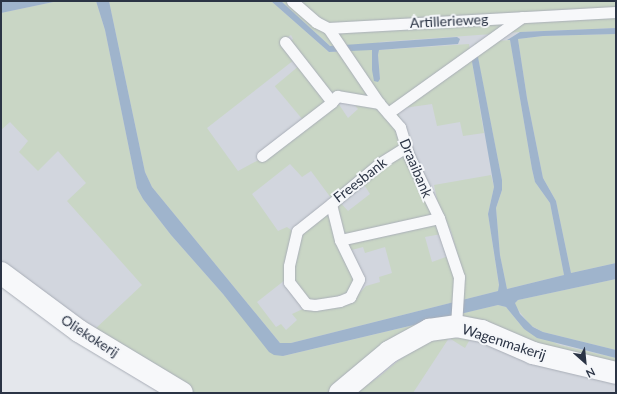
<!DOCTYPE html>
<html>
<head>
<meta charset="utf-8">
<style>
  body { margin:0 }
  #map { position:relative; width:617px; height:394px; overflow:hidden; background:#e4e7ec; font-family:Lato,sans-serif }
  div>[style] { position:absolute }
  .built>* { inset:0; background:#d2d6de }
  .green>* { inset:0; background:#c9d6c5; transform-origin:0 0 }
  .water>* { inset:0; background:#9fb4cc }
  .roads { filter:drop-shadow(0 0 1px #a9aeb7) drop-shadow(0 0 1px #a9aeb7) }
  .service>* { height:11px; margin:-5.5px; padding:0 5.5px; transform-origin:5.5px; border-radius:5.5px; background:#f7f8fa }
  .minor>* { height:22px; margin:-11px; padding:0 11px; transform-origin:11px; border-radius:11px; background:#f7f8fa }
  span { translate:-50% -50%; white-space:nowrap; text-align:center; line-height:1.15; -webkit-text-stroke:4px #f4f6f9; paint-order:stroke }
  .street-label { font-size:14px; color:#2b3445 }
  .frame { position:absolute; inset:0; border:2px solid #2b3445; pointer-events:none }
  .north { position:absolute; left:565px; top:342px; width:40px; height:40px; -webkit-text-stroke:3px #f4f6f9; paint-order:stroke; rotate:153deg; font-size:11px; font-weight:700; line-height:16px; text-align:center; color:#2b3445 }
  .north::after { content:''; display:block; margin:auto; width:14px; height:18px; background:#2b3445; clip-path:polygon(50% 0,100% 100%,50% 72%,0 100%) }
</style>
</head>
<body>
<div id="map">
  <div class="built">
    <div style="clip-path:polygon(1px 1px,616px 1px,616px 393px,162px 393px,1px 281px)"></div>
  </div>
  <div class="green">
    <div style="clip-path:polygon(58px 1px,96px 1px,105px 30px,137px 188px,143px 199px,171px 235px,223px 294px,283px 356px,452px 316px,332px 393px,186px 393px,93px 331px,142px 285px,67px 201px,86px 183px,58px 151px,38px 171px,19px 152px,28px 141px,10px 122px,1px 130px,1px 13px)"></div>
    <div style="clip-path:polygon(109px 1px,271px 1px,329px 52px,341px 52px,376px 101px,331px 92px,289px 42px,293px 39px,291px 35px,281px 42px,294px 60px,207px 128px,238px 171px,264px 157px,338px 103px,348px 118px,358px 109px,351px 101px,379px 106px,398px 128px,403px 147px,331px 198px,311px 171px,302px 177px,290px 164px,252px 194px,278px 231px,287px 227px,291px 230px,294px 237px,285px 280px,257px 302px,276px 327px,281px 324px,286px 330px,297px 320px,292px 314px,305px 308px,353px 300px,366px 286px,380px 282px,379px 277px,392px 273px,385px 247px,365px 253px,363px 247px,348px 251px,343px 241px,437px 221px,441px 234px,425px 237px,432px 262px,457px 253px,451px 231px,440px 214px,434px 185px,491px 175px,494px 187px,488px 214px,499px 286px,498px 291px,291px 343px,280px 343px,152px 187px,145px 172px)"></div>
    <div style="clip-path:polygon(281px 1px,288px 1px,335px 32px,616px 17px,616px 28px,520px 32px,380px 42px,372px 47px,372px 70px,380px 79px,378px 55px,379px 50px,469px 44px,484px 133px,463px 136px,460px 122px,437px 126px,432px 104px,397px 109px,402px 124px,388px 112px,344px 45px,330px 46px)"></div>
    <div style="clip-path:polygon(298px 1px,616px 1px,616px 9px,324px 24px)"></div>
    <div style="clip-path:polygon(616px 34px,616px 263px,571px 273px,556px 201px,543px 178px,527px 98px,518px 39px,543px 36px)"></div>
    <div style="clip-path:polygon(510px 40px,532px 169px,535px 182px,550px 203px,564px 275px,507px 289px,500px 255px,496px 208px,502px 190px,502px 180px,475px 43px)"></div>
    <div style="left:300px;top:65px;width:45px;height:33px;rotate:50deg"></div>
    <div style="clip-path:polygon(403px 153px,433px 217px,344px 236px,332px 204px,339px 201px,348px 211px,370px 194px,363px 183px,395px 156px)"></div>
    <div style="clip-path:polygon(327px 209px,354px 282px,352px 292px,318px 302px,310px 300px,292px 278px,300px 234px)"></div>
    <div style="clip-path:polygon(616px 279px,616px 350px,543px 332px,530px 325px,515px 306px,515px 303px,518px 300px)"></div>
    <div style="clip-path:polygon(498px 305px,506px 307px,524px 329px,560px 345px,616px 358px,616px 370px,476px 326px,459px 314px)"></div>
    <div style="clip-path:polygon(474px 332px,465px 348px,449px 338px,413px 393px,355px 393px,380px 376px,411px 350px,434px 335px)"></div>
  </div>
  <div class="water">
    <div style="clip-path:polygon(1px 1px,58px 1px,1px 13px)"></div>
    <div style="clip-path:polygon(96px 1px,109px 1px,145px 172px,152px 187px,280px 343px,291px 343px,498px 291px,499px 285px,488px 214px,494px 187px,471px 56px,477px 55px,478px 57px,502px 180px,502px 190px,496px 208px,500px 255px,507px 289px,564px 275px,550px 203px,535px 182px,532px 169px,510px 40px,507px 40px,520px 32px,616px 28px,616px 34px,543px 36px,518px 39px,527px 98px,543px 178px,556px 201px,571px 273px,616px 263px,616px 279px,518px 300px,515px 303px,520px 314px,533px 327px,543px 332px,616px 350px,616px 358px,537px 338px,524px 329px,506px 307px,498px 305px,283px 356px,274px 355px,269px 352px,223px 294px,171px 235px,143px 199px,137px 188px,105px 30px)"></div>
    <div style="clip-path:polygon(271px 1px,281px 1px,330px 46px,457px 37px,460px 39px,458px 44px,379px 50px,378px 55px,380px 79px,378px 82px,374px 81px,372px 70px,372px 50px,329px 52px)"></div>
  </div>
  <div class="roads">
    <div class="service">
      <div style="left:292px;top:1px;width:32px;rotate:41deg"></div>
      <div style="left:316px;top:22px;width:13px;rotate:27deg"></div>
      <div style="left:328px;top:28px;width:288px;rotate:-3.2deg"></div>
      <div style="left:328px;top:28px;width:91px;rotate:55.8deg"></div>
      <div style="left:379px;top:103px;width:32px;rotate:49deg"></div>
      <div style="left:400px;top:127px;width:30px;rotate:73deg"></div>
      <div style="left:409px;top:156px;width:69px;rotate:64.2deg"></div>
      <div style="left:439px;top:218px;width:62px;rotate:71.3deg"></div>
      <div style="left:459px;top:277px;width:49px;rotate:93.5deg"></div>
      <div style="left:285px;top:42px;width:76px;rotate:51.9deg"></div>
      <div style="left:332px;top:102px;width:8px;rotate:-50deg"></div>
      <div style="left:337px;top:96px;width:43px;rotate:9.5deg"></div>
      <div style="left:388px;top:113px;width:165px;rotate:-35.6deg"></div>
      <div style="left:406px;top:147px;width:32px;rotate:148deg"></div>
      <div style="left:379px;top:164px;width:62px;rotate:140.2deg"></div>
      <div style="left:331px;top:204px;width:37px;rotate:76deg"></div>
      <div style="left:340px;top:240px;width:101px;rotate:-12.5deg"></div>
      <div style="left:262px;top:156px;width:88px;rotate:-37.6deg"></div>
      <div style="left:331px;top:204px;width:43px;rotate:141.5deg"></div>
      <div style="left:297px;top:231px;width:36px;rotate:103deg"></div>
      <div style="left:289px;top:266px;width:16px;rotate:90deg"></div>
      <div style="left:289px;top:282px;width:28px;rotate:52deg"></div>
      <div style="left:306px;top:304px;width:9px;rotate:6deg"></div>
      <div style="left:315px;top:305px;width:25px;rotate:-9deg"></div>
      <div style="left:340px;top:301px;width:11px;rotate:-22deg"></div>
      <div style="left:350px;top:297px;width:20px;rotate:-63deg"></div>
      <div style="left:359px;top:279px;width:43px;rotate:-116deg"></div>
    </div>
    <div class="minor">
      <div style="left:1px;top:273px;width:97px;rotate:36.6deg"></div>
      <div style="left:79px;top:331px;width:120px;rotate:31deg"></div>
      <div style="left:340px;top:393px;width:64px;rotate:-39.9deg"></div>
      <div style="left:389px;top:352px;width:46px;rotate:-28.8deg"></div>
      <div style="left:429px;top:330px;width:27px;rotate:-8deg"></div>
      <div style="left:456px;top:326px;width:26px;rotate:11deg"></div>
      <div style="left:482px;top:331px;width:56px;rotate:23.3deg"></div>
      <div style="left:533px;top:353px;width:85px;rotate:13.5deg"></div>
    </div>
  </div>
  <div class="street-label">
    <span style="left:449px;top:21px;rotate:-3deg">Artillerieweg</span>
    <span style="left:416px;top:168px;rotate:67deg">Draaibank</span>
    <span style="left:360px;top:180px;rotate:-38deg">Freesbank</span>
    <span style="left:90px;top:336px;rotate:33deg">Oliekokerij</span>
    <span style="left:504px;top:342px;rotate:18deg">Wagenmakerij</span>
  </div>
  <div class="frame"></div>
  <div class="north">N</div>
</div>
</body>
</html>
